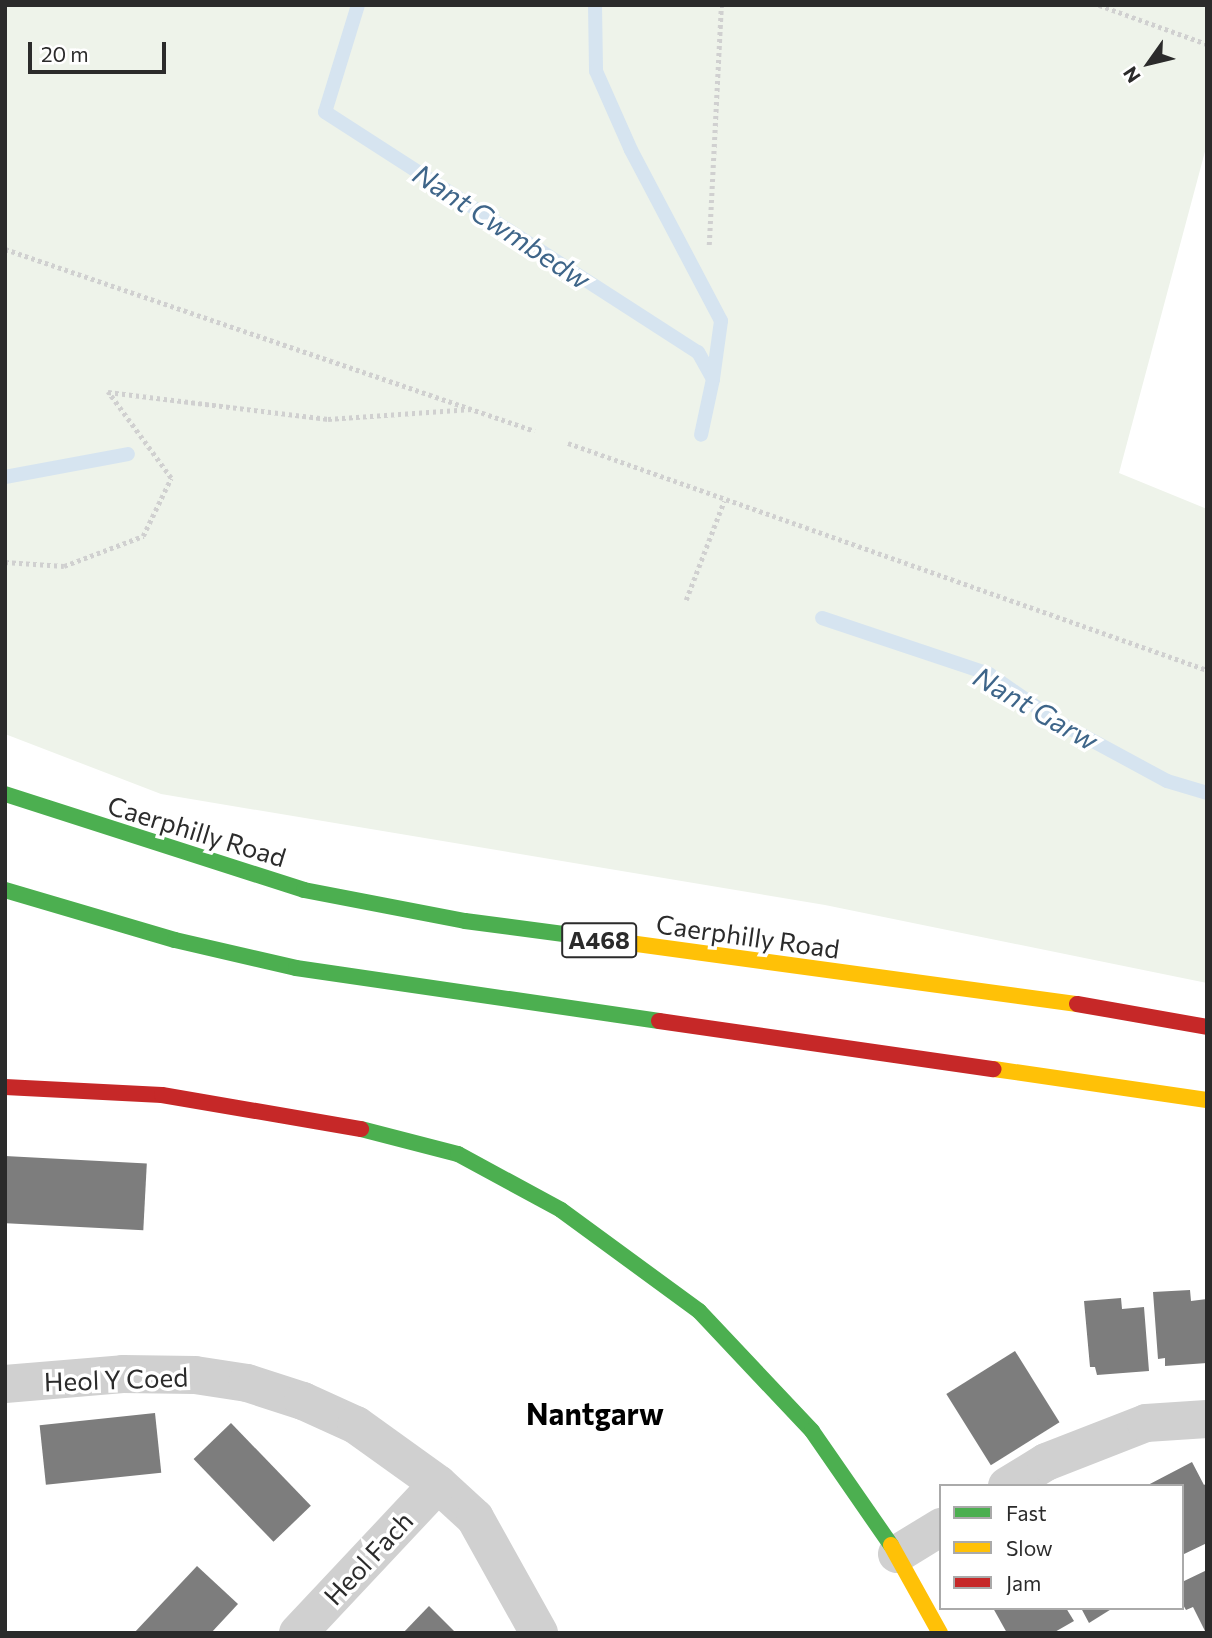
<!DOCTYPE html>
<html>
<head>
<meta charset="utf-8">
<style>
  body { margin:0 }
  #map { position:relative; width:1212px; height:1638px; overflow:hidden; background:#fff; font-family:Commissioner,sans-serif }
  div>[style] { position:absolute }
  .green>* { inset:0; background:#eef3ea }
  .stream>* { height:14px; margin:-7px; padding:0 7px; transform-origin:7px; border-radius:7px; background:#d6e4f0 }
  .building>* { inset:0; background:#7d7d7d; transform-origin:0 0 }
  .path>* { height:4.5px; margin-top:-2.25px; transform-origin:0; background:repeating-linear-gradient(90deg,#d0d0d0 0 3.5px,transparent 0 7px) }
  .street>* { height:38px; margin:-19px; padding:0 19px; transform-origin:19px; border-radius:19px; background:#d0d0d0 }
  .fast>* { height:16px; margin:-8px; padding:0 8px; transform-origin:8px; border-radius:8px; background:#4caf50 }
  .slow>* { height:16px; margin:-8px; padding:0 8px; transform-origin:8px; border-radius:8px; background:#ffc107 }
  .jam>* { height:16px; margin:-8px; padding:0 8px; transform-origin:8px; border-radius:8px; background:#c62828 }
  span { translate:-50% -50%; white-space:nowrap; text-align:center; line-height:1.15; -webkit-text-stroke:7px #fff; paint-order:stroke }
  .shield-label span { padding:2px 5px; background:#fff; border:2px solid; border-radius:5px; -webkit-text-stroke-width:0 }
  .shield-label { font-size:24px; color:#2b2b2b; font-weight:700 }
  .street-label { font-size:26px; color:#2b2b2b }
  .water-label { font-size:28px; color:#3e6589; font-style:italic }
  .quarter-label { font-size:30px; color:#000; font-weight:700 }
  .frame { position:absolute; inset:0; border:7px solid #2b2b2b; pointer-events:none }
  .legend { position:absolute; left:939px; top:1484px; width:245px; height:126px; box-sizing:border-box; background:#fff; border:2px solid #aaa; margin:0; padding:9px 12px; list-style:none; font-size:21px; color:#2b2b2b }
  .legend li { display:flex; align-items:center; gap:14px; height:35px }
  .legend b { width:35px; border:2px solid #aaa }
  .north { position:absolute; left:1114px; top:28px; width:70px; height:70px; -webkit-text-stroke:5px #fff; paint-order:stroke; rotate:236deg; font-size:19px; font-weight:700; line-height:28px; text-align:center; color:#2b2b2b }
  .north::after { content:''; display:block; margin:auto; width:24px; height:32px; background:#2b2b2b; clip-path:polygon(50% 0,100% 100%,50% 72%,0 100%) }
  .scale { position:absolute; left:28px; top:42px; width:138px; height:32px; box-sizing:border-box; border:4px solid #2b2b2b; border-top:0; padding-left:9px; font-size:21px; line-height:24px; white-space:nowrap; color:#2b2b2b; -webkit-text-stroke:5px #fff; paint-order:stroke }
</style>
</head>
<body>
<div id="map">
  <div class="green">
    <div style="clip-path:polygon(5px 5px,1207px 5px,1207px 144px,1119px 473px,1207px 509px,1207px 983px,825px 905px,161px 794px,5px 734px)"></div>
  </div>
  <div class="stream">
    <div style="left:358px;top:5px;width:112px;rotate:107.1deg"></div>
    <div style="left:325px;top:112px;width:444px;rotate:32.8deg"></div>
    <div style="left:698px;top:352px;width:31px;rotate:61deg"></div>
    <div style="left:713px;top:379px;width:57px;rotate:102.1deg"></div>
    <div style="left:595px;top:5px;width:66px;rotate:89.1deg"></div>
    <div style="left:596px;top:71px;width:86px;rotate:66.1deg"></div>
    <div style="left:631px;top:150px;width:193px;rotate:62.2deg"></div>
    <div style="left:721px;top:321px;width:59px;rotate:97.9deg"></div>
    <div style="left:5px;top:477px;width:125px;rotate:-10.6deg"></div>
    <div style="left:822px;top:618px;width:176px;rotate:18.5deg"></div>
    <div style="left:989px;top:674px;width:84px;rotate:34.8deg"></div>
    <div style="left:1058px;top:722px;width:124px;rotate:28.4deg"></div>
    <div style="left:1167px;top:781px;width:42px;rotate:16.7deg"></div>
  </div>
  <div class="building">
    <div style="left:5px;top:1156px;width:142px;height:67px;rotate:3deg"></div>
    <div style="clip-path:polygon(1190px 1290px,1191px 1301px,1207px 1299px,1207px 1363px,1165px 1366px,1165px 1358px,1158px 1359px,1153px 1292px)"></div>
    <div style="clip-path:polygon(1121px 1298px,1122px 1309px,1144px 1307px,1149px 1371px,1097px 1375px,1095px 1367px,1090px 1367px,1084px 1301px)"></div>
    <div style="left:1015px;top:1351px;width:84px;height:81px;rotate:58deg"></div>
    <div style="left:155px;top:1413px;width:60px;height:116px;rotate:84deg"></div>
    <div style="left:231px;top:1423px;width:115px;height:52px;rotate:46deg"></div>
    <div style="clip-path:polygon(1192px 1462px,1204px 1485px,1207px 1483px,1207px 1543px,1182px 1555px,1182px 1486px,1146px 1486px)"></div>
    <div style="clip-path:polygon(197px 1566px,238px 1604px,211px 1633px,134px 1633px)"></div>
    <div style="clip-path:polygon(1207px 1570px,1207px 1633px,1206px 1633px,1193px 1607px,1186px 1610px,1182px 1603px,1182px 1582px)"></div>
    <div style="clip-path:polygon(429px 1606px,456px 1633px,403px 1633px)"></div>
    <div style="clip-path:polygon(993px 1608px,1066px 1608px,1074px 1621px,1053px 1633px,1007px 1633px)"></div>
    <div style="clip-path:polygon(1081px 1608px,1113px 1608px,1089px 1623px)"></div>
  </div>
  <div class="path">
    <div style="left:1099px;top:5px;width:115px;rotate:19.9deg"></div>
    <div style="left:709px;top:245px;width:240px;rotate:-87.1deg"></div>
    <div style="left:5px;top:249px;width:560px;rotate:18.95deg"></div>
    <div style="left:568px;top:443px;width:678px;rotate:19.56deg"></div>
    <div style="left:5px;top:562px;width:59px;rotate:3.9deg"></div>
    <div style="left:64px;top:566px;width:85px;rotate:-20.8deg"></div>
    <div style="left:143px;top:536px;width:64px;rotate:-64.2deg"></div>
    <div style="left:171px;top:478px;width:107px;rotate:-126.2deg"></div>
    <div style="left:108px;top:392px;width:222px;rotate:7deg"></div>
    <div style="left:328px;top:419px;width:144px;rotate:-4deg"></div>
    <div style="left:686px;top:600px;width:106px;rotate:-69deg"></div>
  </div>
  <div class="street">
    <div style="left:5px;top:1384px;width:118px;rotate:-4.8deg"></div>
    <div style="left:123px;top:1374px;width:72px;rotate:0.8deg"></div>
    <div style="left:195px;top:1375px;width:53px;rotate:8.7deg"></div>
    <div style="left:247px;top:1383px;width:59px;rotate:17.8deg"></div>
    <div style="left:303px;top:1401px;width:58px;rotate:24.4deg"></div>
    <div style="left:356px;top:1425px;width:101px;rotate:35.7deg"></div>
    <div style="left:438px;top:1484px;width:50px;rotate:42.6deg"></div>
    <div style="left:475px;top:1518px;width:132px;rotate:60.9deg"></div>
    <div style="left:1007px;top:1486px;width:46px;rotate:-31.6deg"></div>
    <div style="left:1046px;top:1462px;width:107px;rotate:-21.3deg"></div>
    <div style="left:1146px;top:1423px;width:61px;rotate:-3.8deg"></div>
    <div style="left:897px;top:1554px;width:52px;rotate:-31.5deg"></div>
    <div style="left:298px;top:1633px;width:204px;rotate:-46.8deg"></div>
  </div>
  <div class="fast">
    <div style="left:5px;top:794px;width:314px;rotate:17.8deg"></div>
    <div style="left:304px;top:890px;width:164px;rotate:10.9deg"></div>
    <div style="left:465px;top:921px;width:107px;rotate:7.5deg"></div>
    <div style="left:5px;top:890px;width:177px;rotate:16.4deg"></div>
    <div style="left:175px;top:940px;width:124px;rotate:13deg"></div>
    <div style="left:296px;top:968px;width:367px;rotate:8.3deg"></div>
    <div style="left:361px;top:1129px;width:100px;rotate:14.5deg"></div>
    <div style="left:458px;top:1154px;width:117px;rotate:28.5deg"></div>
    <div style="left:561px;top:1210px;width:171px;rotate:36.2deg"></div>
    <div style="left:699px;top:1311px;width:165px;rotate:46.7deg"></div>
    <div style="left:812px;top:1431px;width:139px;rotate:55.3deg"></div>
  </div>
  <div class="slow">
    <div style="left:571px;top:935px;width:511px;rotate:7.77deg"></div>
    <div style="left:994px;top:1069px;width:215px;rotate:8.3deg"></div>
    <div style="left:891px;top:1545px;width:101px;rotate:60.9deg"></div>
  </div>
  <div class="jam">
    <div style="left:1077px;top:1004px;width:132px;rotate:10deg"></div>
    <div style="left:659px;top:1021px;width:338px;rotate:8.2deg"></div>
    <div style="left:5px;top:1087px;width:157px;rotate:2.9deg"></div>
    <div style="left:162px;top:1095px;width:202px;rotate:9.7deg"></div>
  </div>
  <div class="shield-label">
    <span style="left:599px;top:940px">A468</span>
  </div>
  <div class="street-label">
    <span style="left:197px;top:831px;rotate:17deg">Caerphilly Road</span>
    <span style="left:748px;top:936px;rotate:8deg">Caerphilly Road</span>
    <span style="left:116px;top:1379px;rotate:-2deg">Heol Y Coed</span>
    <span style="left:368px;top:1558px;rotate:-47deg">Heol Fach</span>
  </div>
  <div class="water-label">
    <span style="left:502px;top:226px;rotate:33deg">Nant Cwmbedw</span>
    <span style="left:1036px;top:708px;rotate:30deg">Nant Garw</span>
  </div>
  <div class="quarter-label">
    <span style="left:595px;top:1413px">Nantgarw</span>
  </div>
  <div class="frame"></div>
  <ul class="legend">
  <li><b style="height:9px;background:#4caf50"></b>Fast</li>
  <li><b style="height:9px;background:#ffc107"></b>Slow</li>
  <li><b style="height:9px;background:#c62828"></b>Jam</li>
  </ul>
  <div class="north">N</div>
  <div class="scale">20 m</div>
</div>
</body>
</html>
